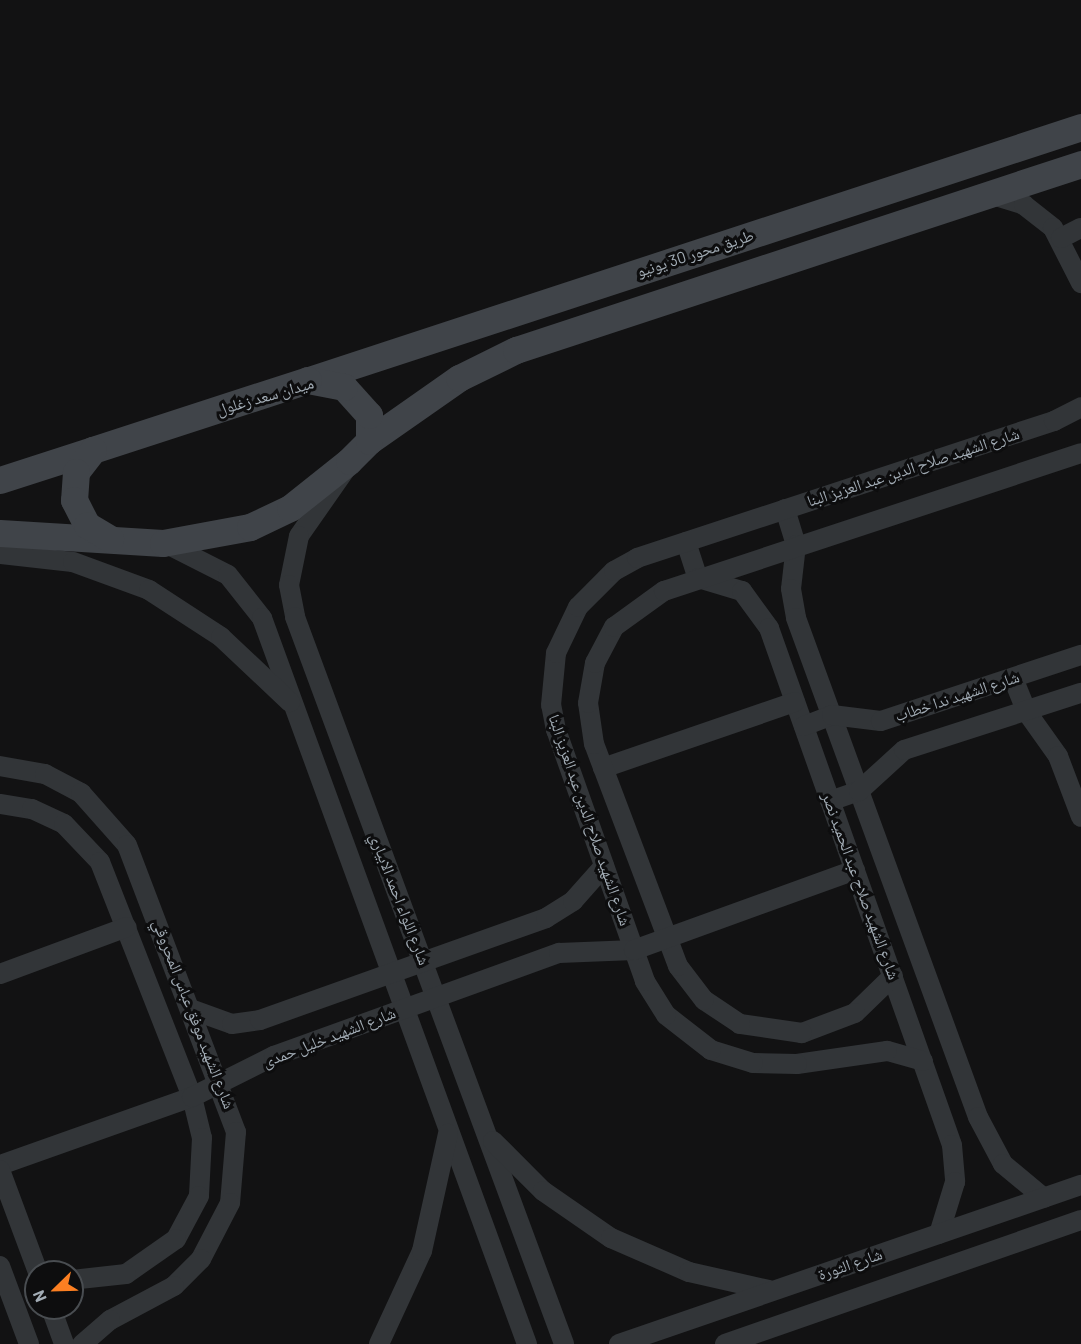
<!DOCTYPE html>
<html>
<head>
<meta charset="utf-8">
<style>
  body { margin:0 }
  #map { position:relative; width:1081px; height:1344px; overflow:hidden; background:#121213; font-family:Barlow,"Noto Naskh Arabic",sans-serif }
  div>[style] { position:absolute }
  .street>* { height:20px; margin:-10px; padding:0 10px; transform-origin:10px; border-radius:10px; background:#323538 }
  .secondary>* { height:27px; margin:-13.5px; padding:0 13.5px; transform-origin:13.5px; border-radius:13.5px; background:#404449 }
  span { translate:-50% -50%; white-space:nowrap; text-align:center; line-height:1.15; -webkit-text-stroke:6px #0d0d0e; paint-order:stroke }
  .street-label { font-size:16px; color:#a2acb5 }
  .north { position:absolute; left:24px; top:1260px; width:60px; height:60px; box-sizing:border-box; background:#0d0d0e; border:2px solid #494d51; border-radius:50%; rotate:247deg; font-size:16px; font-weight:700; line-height:24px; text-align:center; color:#a2acb5 }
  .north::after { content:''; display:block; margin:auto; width:21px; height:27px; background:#fb7f22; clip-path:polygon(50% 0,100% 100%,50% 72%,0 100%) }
</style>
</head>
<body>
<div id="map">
  <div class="street">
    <div style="left:989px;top:194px;width:37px;rotate:17deg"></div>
    <div style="left:1024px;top:205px;width:37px;rotate:38deg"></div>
    <div style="left:1053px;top:228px;width:62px;rotate:63deg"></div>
    <div style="left:1061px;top:238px;width:22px;rotate:-27deg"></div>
    <div style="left:345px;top:470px;width:80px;rotate:124.9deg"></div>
    <div style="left:299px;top:536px;width:50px;rotate:101.5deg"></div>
    <div style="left:289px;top:585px;width:33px;rotate:79deg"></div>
    <div style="left:295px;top:617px;width:775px;rotate:69.69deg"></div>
    <div style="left:785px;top:509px;width:38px;rotate:73deg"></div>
    <div style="left:796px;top:545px;width:44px;rotate:96.5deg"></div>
    <div style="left:791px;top:589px;width:29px;rotate:80deg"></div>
    <div style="left:796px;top:618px;width:531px;rotate:69.96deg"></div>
    <div style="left:978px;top:1117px;width:53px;rotate:62deg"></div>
    <div style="left:1003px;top:1164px;width:53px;rotate:39.7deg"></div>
    <div style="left:686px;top:542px;width:38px;rotate:72deg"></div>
    <div style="left:698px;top:578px;width:46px;rotate:16.5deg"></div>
    <div style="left:742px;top:591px;width:46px;rotate:53.9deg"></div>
    <div style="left:769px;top:628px;width:548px;rotate:70.51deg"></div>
    <div style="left:952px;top:1145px;width:37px;rotate:85deg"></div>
    <div style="left:955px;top:1182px;width:54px;rotate:107.1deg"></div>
    <div style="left:167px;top:544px;width:68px;rotate:26.9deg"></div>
    <div style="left:228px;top:575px;width:55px;rotate:51.7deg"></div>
    <div style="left:262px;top:618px;width:773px;rotate:69.95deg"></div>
    <div style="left:0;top:554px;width:73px;rotate:6.3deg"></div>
    <div style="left:73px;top:562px;width:81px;rotate:20.2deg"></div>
    <div style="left:149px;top:590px;width:86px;rotate:33.1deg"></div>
    <div style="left:221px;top:637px;width:95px;rotate:43.3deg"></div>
    <div style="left:1013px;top:678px;width:35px;rotate:68deg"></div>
    <div style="left:1026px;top:711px;width:55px;rotate:54.6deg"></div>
    <div style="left:1058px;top:756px;width:65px;rotate:69.3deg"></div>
    <div style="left:804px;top:726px;width:30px;rotate:-21deg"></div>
    <div style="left:832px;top:715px;width:49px;rotate:7deg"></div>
    <div style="left:881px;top:721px;width:211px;rotate:-18.3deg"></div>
    <div style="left:0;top:766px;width:46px;rotate:10.1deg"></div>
    <div style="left:45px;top:774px;width:41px;rotate:27.8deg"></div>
    <div style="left:81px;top:793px;width:69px;rotate:48.5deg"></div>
    <div style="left:127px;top:845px;width:307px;rotate:69.2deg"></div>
    <div style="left:236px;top:1132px;width:71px;rotate:94.8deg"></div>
    <div style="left:230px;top:1203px;width:63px;rotate:117.4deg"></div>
    <div style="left:201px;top:1259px;width:38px;rotate:135deg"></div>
    <div style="left:174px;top:1286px;width:72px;rotate:152deg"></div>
    <div style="left:110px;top:1320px;width:37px;rotate:139deg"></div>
    <div style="left:603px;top:768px;width:203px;rotate:-19deg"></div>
    <div style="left:830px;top:801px;width:31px;rotate:-19deg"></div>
    <div style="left:859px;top:791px;width:61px;rotate:-42.3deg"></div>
    <div style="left:904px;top:750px;width:186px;rotate:-17.9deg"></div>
    <div style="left:0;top:804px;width:32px;rotate:9deg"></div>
    <div style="left:32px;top:809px;width:35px;rotate:25deg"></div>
    <div style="left:64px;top:824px;width:52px;rotate:46.5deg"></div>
    <div style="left:100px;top:862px;width:252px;rotate:68.6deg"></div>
    <div style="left:192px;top:1097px;width:42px;rotate:76.3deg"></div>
    <div style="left:202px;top:1138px;width:58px;rotate:93deg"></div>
    <div style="left:199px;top:1196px;width:49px;rotate:118.1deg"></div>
    <div style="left:176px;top:1239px;width:61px;rotate:145deg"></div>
    <div style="left:126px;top:1274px;width:54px;rotate:173.7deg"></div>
    <div style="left:0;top:974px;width:135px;rotate:-20.3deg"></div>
    <div style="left:893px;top:976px;width:53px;rotate:135.8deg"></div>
    <div style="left:855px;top:1013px;width:57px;rotate:159.3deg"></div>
    <div style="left:802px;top:1033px;width:63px;rotate:-171.7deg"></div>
    <div style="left:740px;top:1024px;width:43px;rotate:-146.3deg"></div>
    <div style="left:704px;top:1000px;width:43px;rotate:-127.4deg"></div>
    <div style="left:678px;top:966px;width:237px;rotate:-110.7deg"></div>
    <div style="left:594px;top:744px;width:41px;rotate:-98.3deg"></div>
    <div style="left:588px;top:703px;width:41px;rotate:-80.1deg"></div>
    <div style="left:595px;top:663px;width:41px;rotate:-62.2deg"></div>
    <div style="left:614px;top:627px;width:62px;rotate:-35.8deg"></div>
    <div style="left:664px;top:591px;width:439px;rotate:-18.3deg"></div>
    <div style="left:193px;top:1010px;width:41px;rotate:19.7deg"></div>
    <div style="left:232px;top:1024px;width:28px;rotate:-8deg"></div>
    <div style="left:260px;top:1020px;width:304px;rotate:-19.6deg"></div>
    <div style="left:546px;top:918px;width:32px;rotate:-32deg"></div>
    <div style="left:573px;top:901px;width:47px;rotate:-48.5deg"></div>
    <div style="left:923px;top:1061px;width:37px;rotate:-164deg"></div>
    <div style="left:887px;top:1051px;width:91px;rotate:171.8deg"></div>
    <div style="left:797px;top:1064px;width:44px;rotate:-178.7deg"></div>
    <div style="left:753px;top:1063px;width:44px;rotate:-162.8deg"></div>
    <div style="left:711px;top:1050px;width:57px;rotate:-142.1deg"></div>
    <div style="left:666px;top:1015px;width:40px;rotate:-122deg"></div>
    <div style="left:645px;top:981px;width:266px;rotate:-109.5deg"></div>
    <div style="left:556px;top:730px;width:25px;rotate:-101deg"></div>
    <div style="left:551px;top:705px;width:52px;rotate:-84.5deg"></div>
    <div style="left:556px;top:653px;width:51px;rotate:-64.4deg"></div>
    <div style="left:578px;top:607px;width:51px;rotate:-45deg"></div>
    <div style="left:614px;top:571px;width:26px;rotate:-29deg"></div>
    <div style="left:637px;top:558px;width:439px;rotate:-18.2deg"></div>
    <div style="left:1054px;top:421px;width:30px;rotate:-27deg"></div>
    <div style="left:493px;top:1141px;width:71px;rotate:45deg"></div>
    <div style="left:543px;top:1191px;width:83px;rotate:34.7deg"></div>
    <div style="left:611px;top:1238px;width:85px;rotate:23.6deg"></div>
    <div style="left:689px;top:1272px;width:82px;rotate:12.7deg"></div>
    <div style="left:0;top:1165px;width:204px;rotate:-19.5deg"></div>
    <div style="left:192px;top:1097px;width:92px;rotate:-26.6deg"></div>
    <div style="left:274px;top:1056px;width:303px;rotate:-19.9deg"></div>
    <div style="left:559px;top:953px;width:75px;rotate:-2.3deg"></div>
    <div style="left:634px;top:950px;width:235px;rotate:-19.9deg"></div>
    <div style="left:0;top:1170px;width:109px;rotate:69.6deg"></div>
    <div style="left:0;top:1266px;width:83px;rotate:69.6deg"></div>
    <div style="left:51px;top:1308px;width:38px;rotate:70deg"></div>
    <div style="left:379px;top:1344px;width:102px;rotate:-65.2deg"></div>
    <div style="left:422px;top:1251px;width:120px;rotate:-77.5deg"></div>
    <div style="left:619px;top:1344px;width:489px;rotate:-19deg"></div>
    <div style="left:725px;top:1344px;width:377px;rotate:-19.2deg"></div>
  </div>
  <div class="secondary">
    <div style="left:312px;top:379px;width:809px;rotate:-18.14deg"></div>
    <div style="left:369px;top:441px;width:110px;rotate:-35deg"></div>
    <div style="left:459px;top:378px;width:64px;rotate:-26.2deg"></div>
    <div style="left:516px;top:350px;width:595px;rotate:-18.22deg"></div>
    <div style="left:0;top:480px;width:98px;rotate:-17.9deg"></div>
    <div style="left:0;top:533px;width:163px;rotate:3.5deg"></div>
    <div style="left:163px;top:543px;width:88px;rotate:-10.4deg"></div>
    <div style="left:250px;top:527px;width:44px;rotate:-25.4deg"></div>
    <div style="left:290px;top:508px;width:75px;rotate:-38.5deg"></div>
    <div style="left:349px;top:461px;width:28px;rotate:-45deg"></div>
    <div style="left:369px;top:441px;width:26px;rotate:-90deg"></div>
    <div style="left:369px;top:415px;width:38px;rotate:-132deg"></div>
    <div style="left:344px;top:387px;width:37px;rotate:-169deg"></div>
    <div style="left:308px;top:380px;width:226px;rotate:162deg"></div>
    <div style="left:93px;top:450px;width:28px;rotate:128deg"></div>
    <div style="left:76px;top:472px;width:28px;rotate:94deg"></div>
    <div style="left:74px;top:500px;width:28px;rotate:63deg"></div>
    <div style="left:87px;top:525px;width:27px;rotate:31deg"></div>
  </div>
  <div class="street-label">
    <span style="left:695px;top:253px;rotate:-18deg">طريق محور 30 يونيو</span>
    <span style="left:265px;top:396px;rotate:-16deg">ميدان سعد زغلول</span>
    <span style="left:913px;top:467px;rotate:-18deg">شارع الشهيد صلاح الدين عبد العزيز البنا</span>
    <span style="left:957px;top:696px;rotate:-18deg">شارع الشهيد ندا خطاب</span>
    <span style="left:590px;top:820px;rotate:71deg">شارع الشهيد صلاح الدين عبد العزيز البنا</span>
    <span style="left:861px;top:886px;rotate:70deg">شارع الشهيد صلاح عبد الحميد نصر</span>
    <span style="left:400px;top:899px;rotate:69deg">شارع اللواء احمد الابياري</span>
    <span style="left:194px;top:1014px;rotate:69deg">شارع الشهيد موفق عباس المحروقي</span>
    <span style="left:329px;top:1037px;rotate:-21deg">شارع الشهيد خليل حمدى</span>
    <span style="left:850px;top:1264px;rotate:-19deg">شارع الثورة</span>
  </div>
  <div class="north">N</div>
</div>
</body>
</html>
